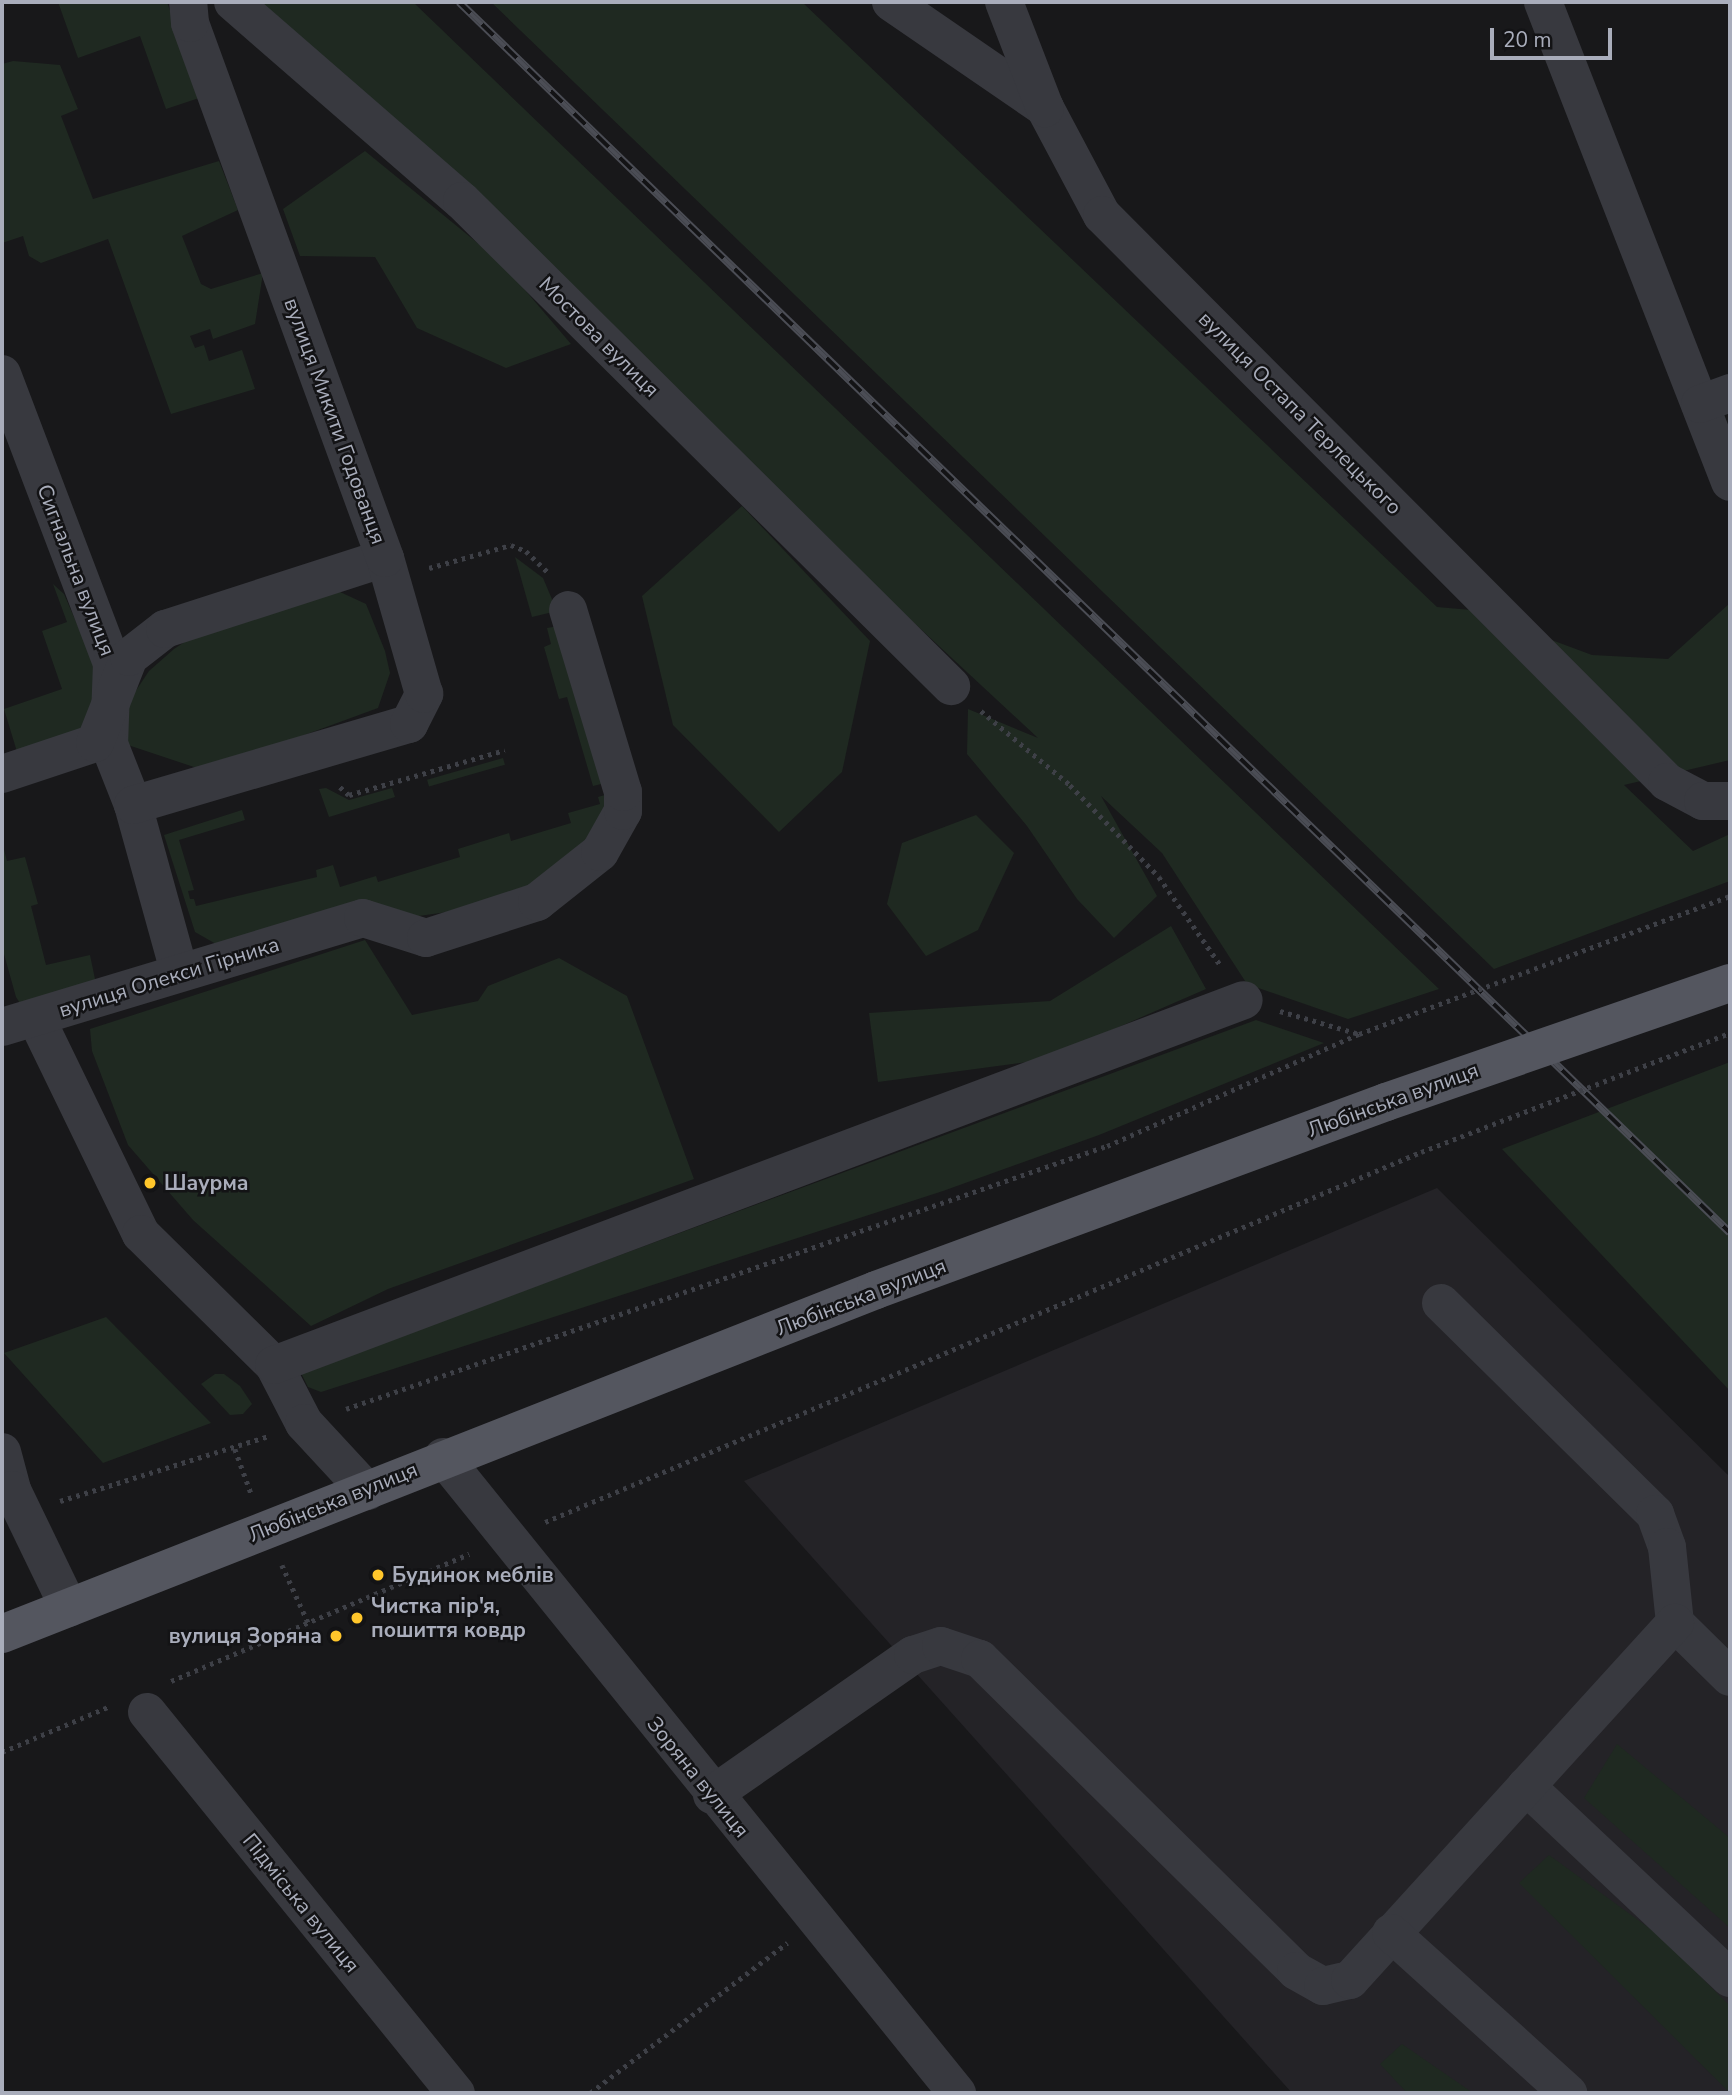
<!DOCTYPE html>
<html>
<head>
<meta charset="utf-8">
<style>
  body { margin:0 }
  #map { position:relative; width:1732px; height:2095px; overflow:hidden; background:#18181a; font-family:"Nunito Sans",sans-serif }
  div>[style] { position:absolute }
  .built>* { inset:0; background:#242327 }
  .green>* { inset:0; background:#1f2921; transform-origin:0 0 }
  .path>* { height:4.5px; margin-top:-2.25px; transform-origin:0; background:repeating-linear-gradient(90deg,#3e4047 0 3.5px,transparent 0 8.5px) }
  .minor>* { height:38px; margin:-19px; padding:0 19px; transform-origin:19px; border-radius:19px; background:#38393f }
  .major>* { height:38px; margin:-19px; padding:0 19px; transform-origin:19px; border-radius:19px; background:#54565f }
  .rail>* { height:8px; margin-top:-4px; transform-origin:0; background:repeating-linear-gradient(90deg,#131315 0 16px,#4b4d55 0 32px); box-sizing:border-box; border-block:2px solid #4b4d55 }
  .path-bridge>* { height:4.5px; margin-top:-2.25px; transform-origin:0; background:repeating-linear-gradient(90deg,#3e4047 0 3.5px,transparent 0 8.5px) }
  .major-bridge>* { height:38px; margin:-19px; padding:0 19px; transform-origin:19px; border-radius:19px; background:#54565f }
  .dots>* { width:19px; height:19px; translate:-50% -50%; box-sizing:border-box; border:4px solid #131315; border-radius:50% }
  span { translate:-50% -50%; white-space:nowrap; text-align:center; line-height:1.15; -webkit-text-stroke:5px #131315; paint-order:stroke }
  .street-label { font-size:21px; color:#a9adbb }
  .poi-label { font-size:21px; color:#a9adbb; font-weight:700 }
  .left { translate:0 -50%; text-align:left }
  .right { translate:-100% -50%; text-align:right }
  .frame { position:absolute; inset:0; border:4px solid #a9adbb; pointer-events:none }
  .scale { position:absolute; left:1490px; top:28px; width:122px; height:32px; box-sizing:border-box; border:4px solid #a9adbb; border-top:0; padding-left:9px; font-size:21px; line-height:24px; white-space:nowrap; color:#a9adbb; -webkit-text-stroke:5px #131315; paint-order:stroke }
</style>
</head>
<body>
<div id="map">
  <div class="built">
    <div style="clip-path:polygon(1437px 1188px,1730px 1477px,1730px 2093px,1292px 2093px,744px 1481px)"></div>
  </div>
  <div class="green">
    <div style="clip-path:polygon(58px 2px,167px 2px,199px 98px,166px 109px,140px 36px,78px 58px)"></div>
    <div style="clip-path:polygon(246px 2px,413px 2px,1439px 989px,1348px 1019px,1247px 984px,1162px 853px,1101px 796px,1157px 896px,1114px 938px,1077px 899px,1027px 826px,967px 754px,968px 709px,1038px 738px)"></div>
    <div style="clip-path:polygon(491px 2px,802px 2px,1437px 607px,1471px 610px,1592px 655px,1668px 659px,1730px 603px,1730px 760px,1624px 785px,1693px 851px,1730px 834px,1730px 881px,1494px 969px)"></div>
    <div style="clip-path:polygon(13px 61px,60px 65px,78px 109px,61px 116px,93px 199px,219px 161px,238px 210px,182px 236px,201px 284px,211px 289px,263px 273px,255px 324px,213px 339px,210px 329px,190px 336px,195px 348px,204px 345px,209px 361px,242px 350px,255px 389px,171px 414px,108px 239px,41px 263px,29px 256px,23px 236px,2px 243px,2px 64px)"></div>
    <div style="clip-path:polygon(365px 151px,502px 263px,571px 344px,506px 368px,417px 328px,375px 257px,300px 256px,283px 209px)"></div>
    <div style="clip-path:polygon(742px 506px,870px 641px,842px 772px,779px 832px,673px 725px,642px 596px)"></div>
    <div style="clip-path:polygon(515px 557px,543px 578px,557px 611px,532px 617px)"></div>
    <div style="clip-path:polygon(53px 584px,64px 594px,102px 682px,92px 726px,18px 755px,4px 709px,62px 689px,42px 631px,67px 622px)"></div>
    <div style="clip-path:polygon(338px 591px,366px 604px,385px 651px,390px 673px,378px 708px,206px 771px,119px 742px,131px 698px,149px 671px,174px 649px,189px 639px)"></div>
    <div style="clip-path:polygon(564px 625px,614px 794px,589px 847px,525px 888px,462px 910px,216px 944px,195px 932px,164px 835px,242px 810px,245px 820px,179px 840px,194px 890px,188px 891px,190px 899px,194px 899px,196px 906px,317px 877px,316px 870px,333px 865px,340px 887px,376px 876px,378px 882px,460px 857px,458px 849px,509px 833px,511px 841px,571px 823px,568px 813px,600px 804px,598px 797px,608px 794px,605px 783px,593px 786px,567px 697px,559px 699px,544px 647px,551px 644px,547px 628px)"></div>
    <div style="left:503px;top:758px;width:7px;height:79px;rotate:74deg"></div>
    <div style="clip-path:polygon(326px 788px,349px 800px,392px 788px,395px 797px,329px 817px,319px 789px)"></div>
    <div style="clip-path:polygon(976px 815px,1014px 853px,978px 930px,926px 956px,887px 904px,902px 843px)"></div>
    <div style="clip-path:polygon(2px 842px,7px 861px,25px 857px,38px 904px,31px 906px,46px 965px,90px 955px,96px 984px,21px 1005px,16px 997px,2px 947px)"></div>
    <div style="clip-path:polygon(1171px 926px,1206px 989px,1043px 1060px,878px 1082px,869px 1013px,1050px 1001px)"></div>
    <div style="clip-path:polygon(365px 940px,412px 1015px,478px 1001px,488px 986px,559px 958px,627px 996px,694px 1179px,388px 1289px,311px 1326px,193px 1220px,128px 1145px,92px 1051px,90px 1029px)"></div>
    <div style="clip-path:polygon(1256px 1020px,1324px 1043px,1099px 1135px,943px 1191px,390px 1370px,321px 1392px,308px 1387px,301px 1373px)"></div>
    <div style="clip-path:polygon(1730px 1062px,1730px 1391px,1502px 1149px)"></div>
    <div style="clip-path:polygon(106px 1317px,211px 1423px,103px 1463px,4px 1353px)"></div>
    <div style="clip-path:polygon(215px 1374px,224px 1374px,240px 1386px,252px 1404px,243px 1414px,230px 1415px,201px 1384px)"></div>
    <div style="clip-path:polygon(1617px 1744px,1730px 1838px,1730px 1928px,1584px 1798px)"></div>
    <div style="clip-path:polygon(1549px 1855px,1660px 1936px,1730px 2006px,1730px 2093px,1519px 1883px)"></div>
    <div style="clip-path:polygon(1402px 2044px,1473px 2093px,1407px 2093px,1380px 2064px)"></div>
  </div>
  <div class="path">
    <div style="left:429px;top:568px;width:85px;rotate:-15.7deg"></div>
    <div style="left:511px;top:545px;width:16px;rotate:22deg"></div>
    <div style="left:526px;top:551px;width:33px;rotate:44deg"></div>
    <div style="left:981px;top:711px;width:116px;rotate:39.7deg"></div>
    <div style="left:1070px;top:785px;width:128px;rotate:45.9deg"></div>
    <div style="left:1159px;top:877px;width:108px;rotate:55.1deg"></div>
    <div style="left:340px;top:787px;width:12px;rotate:42deg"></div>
    <div style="left:349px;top:795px;width:162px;rotate:-16.1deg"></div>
    <div style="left:1280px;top:1011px;width:82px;rotate:16.2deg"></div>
    <div style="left:346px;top:1409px;width:805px;rotate:-19.07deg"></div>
    <div style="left:1107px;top:1146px;width:276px;rotate:-24deg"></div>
    <div style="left:235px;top:1449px;width:47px;rotate:70deg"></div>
    <div style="left:60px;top:1501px;width:219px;rotate:-17.3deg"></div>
    <div style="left:545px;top:1522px;width:951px;rotate:-22.9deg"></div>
    <div style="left:282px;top:1565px;width:63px;rotate:65.5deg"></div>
    <div style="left:171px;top:1681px;width:324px;rotate:-23.1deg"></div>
    <div style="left:2px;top:1752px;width:115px;rotate:-23deg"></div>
    <div style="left:590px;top:2093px;width:248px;rotate:-37.3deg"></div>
  </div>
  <div class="minor">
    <div style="left:233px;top:2px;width:303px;rotate:41deg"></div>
    <div style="left:462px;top:201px;width:689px;rotate:44.76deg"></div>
    <div style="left:891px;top:2px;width:187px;rotate:34.5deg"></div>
    <div style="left:1045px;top:108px;width:121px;rotate:62deg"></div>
    <div style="left:1102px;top:215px;width:800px;rotate:45.1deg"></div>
    <div style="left:1667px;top:782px;width:41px;rotate:27.8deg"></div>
    <div style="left:1703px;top:801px;width:27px"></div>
    <div style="left:1004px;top:2px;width:114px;rotate:68.9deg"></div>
    <div style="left:1543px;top:2px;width:515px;rotate:68.71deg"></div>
    <div style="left:2px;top:374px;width:309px;rotate:69.2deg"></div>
    <div style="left:112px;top:663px;width:81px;rotate:92.1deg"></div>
    <div style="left:109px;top:744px;width:66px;rotate:68.5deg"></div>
    <div style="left:133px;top:805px;width:172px;rotate:74.5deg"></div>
    <div style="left:1700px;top:404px;width:32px;rotate:-20deg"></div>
    <div style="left:2px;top:774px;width:98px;rotate:-18.4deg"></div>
    <div style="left:95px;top:743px;width:92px;rotate:-68.4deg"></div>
    <div style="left:129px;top:657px;width:46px;rotate:-37.9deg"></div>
    <div style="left:165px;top:629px;width:231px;rotate:-17.9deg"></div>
    <div style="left:133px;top:805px;width:288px;rotate:-16.4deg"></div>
    <div style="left:409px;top:724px;width:34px;rotate:-63deg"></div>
    <div style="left:424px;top:694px;width:141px;rotate:-106deg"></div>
    <div style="left:385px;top:558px;width:569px;rotate:-110.03deg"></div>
    <div style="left:190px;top:23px;width:21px;rotate:-95deg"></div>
    <div style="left:36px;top:1018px;width:240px;rotate:64.1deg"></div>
    <div style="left:141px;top:1234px;width:187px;rotate:44.6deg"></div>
    <div style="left:274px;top:1365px;width:65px;rotate:62.7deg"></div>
    <div style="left:304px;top:1423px;width:93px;rotate:47.2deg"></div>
    <div style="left:2px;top:1027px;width:377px;rotate:-16.8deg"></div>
    <div style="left:363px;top:918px;width:66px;rotate:17.6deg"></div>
    <div style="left:426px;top:938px;width:117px;rotate:-18deg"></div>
    <div style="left:537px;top:902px;width:80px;rotate:-38.4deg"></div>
    <div style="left:600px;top:852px;width:47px;rotate:-60.7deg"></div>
    <div style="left:623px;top:811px;width:19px;rotate:-90deg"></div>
    <div style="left:623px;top:792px;width:190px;rotate:-106.8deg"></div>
    <div style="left:1441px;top:1303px;width:301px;rotate:44.6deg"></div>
    <div style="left:1655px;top:1514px;width:35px;rotate:70deg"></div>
    <div style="left:1667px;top:1547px;width:76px;rotate:84deg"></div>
    <div style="left:1675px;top:1623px;width:77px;rotate:44.5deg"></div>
    <div style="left:274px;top:1365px;width:1036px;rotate:-20.62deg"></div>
    <div style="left:2px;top:1452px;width:39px;rotate:75deg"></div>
    <div style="left:12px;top:1490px;width:131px;rotate:64.2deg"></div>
    <div style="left:443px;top:1457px;width:818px;rotate:51.06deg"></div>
    <div style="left:147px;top:1712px;width:491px;rotate:51deg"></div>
    <div style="left:1526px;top:1786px;width:280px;rotate:43.3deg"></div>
    <div style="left:712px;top:1795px;width:245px;rotate:-34.9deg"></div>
    <div style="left:913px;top:1655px;width:29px;rotate:-18deg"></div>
    <div style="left:941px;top:1646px;width:41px;rotate:18.4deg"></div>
    <div style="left:980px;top:1659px;width:444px;rotate:44.6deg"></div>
    <div style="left:1296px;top:1971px;width:31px;rotate:29deg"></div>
    <div style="left:1323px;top:1986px;width:28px;rotate:-13deg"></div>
    <div style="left:1350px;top:1980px;width:483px;rotate:-47.7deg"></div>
    <div style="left:1391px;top:1933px;width:239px;rotate:42.1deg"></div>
  </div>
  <div class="major">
    <div style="left:2px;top:1634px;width:939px;rotate:-21.48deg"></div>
    <div style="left:876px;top:1290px;width:544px;rotate:-20.24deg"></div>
  </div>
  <div class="rail">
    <div style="left:459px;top:2px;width:1769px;rotate:44.08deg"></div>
  </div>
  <div class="path-bridge">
    <div style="left:1359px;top:1034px;width:396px;rotate:-20.4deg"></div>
    <div style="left:1421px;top:1152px;width:331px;rotate:-21.1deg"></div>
  </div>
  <div class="major-bridge">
    <div style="left:1386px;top:1102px;width:364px;rotate:-19.1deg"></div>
  </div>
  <div class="dots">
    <div style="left:150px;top:1183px;background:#ffc62b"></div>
    <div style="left:378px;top:1575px;background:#ffc62b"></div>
    <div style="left:357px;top:1618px;background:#ffc62b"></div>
    <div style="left:336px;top:1636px;background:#ffc62b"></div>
  </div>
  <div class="street-label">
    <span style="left:599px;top:337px;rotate:45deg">Мостова вулиця</span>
    <span style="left:1300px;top:413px;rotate:45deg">вулиця Остапа Терлецького</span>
    <span style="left:335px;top:421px;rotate:70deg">вулиця Микити Годованця</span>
    <span style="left:76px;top:570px;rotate:69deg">Сигнальна вулиця</span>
    <span style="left:169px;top:977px;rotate:-17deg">вулиця Олекси Гірника</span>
    <span style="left:1393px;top:1100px;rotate:-20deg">Любінська вулиця</span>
    <span style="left:861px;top:1297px;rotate:-21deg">Любінська вулиця</span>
    <span style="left:333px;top:1502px;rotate:-22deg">Любінська вулиця</span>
    <span style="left:698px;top:1777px;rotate:51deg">Зоряна вулиця</span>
    <span style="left:301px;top:1903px;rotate:51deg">Підміська вулиця</span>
  </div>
  <div class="poi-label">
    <span class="left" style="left:164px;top:1183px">Шаурма</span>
    <span class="left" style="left:392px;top:1575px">Будинок меблів</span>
    <span class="left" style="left:371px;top:1618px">Чистка пір'я,<br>пошиття ковдр</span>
    <span class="right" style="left:322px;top:1636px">вулиця Зоряна</span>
  </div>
  <div class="frame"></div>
  <div class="scale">20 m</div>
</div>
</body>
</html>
